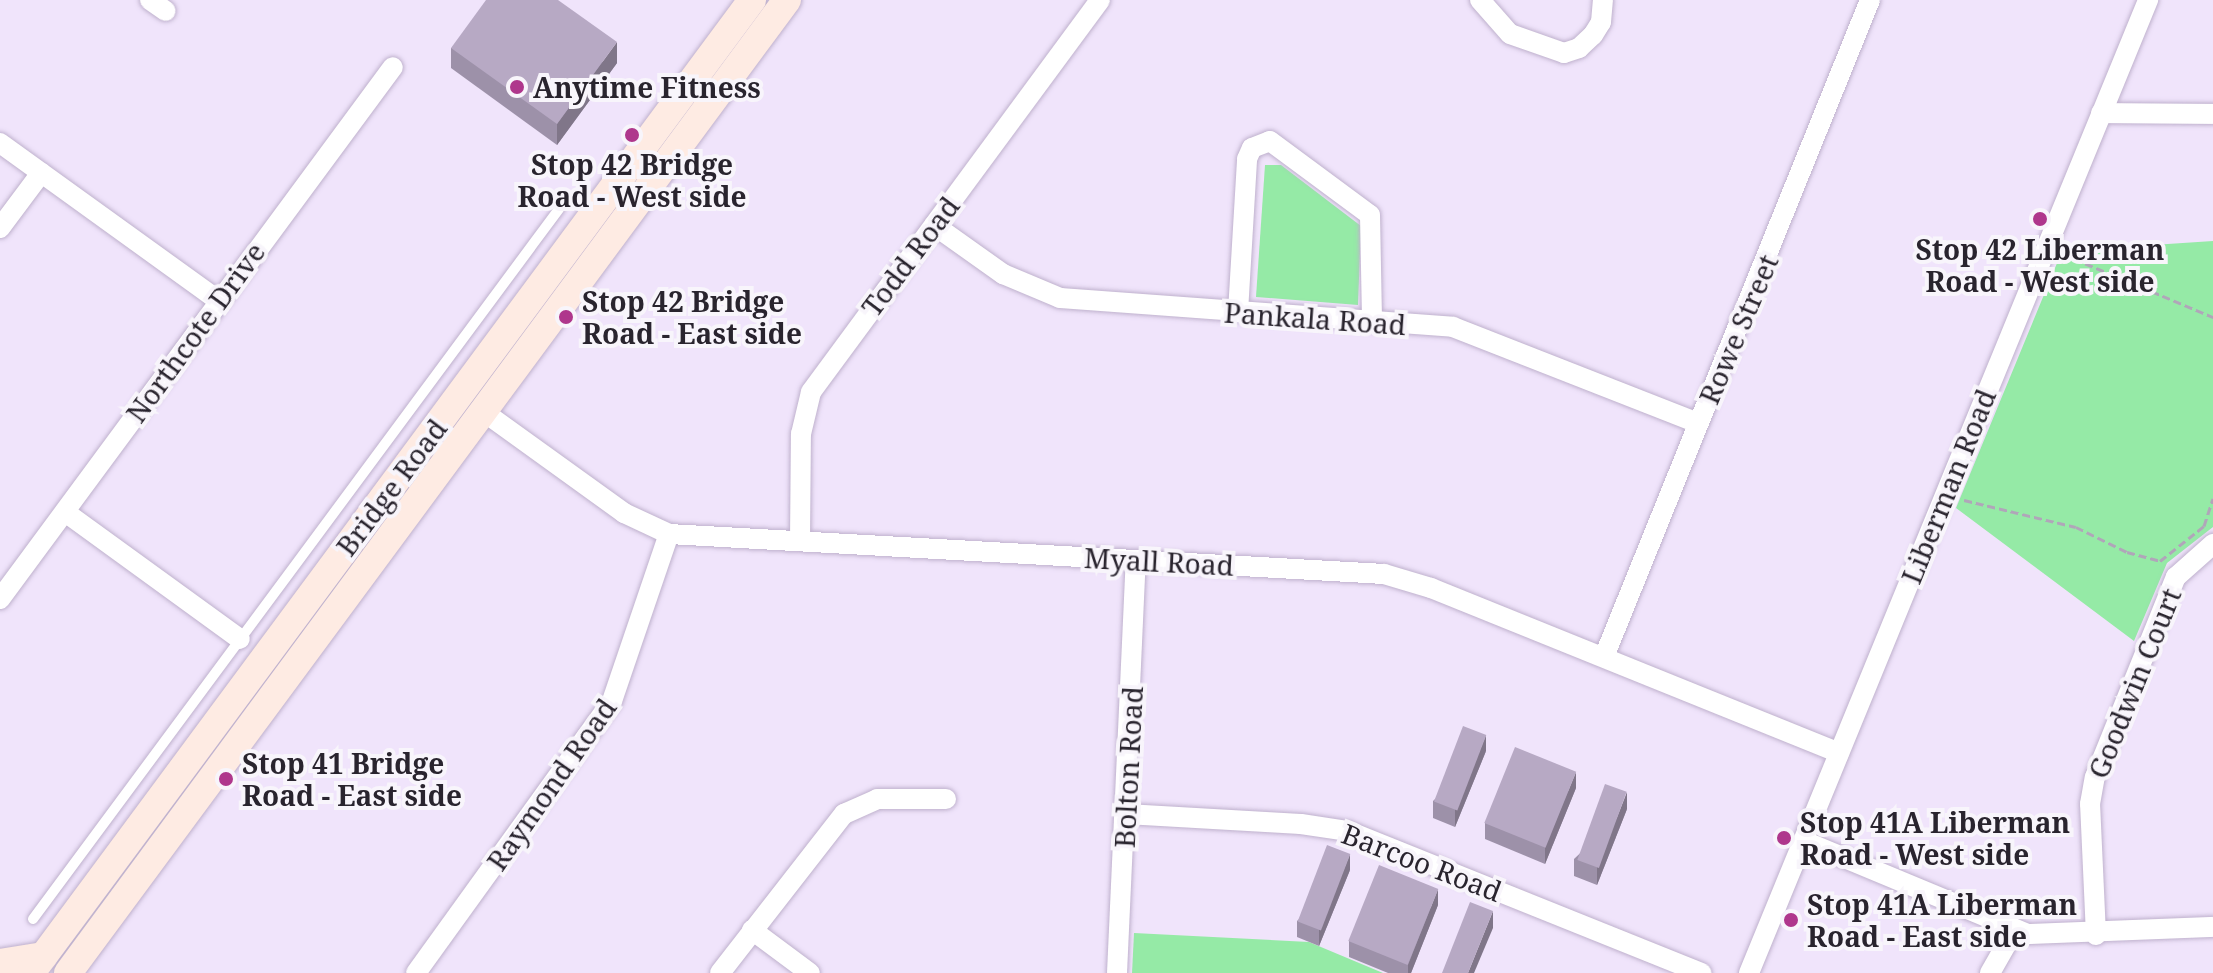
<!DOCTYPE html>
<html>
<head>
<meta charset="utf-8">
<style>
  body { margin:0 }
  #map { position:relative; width:2213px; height:973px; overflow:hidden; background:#f0e4fb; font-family:"Noto Serif",serif }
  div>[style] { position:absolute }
  .green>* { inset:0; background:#95eaa6 }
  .path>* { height:3px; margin-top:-1.5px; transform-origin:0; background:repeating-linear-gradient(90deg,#b0a6b9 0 8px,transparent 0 12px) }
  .roads { filter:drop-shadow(0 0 2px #bfb1cd) drop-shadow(0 0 2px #bfb1cd) }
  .lane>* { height:10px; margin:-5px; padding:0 5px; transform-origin:5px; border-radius:5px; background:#fff }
  .street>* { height:20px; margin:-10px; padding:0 10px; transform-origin:10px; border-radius:10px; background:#fff }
  .secondary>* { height:28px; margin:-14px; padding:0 14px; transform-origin:14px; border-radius:14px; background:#feebe3 }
  .wall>* { inset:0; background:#9d91a9 }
  .shaded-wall>* { inset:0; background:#807689 }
  .building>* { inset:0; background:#b7a9c4; transform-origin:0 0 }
  .dots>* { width:22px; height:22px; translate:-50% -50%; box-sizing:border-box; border:4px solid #f8f5fb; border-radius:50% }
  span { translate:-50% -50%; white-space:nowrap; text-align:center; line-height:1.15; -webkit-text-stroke:8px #f8f5fb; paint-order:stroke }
  .poi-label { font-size:28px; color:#29242e; font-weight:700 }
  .left { translate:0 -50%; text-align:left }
  .street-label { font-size:28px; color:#29242e }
</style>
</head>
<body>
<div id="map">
  <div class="green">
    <div style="clip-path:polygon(1265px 165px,1281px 165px,1361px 226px,1358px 305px,1256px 297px)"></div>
    <div style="clip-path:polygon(2213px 241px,2213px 527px,2167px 563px,2134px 641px,1956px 508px,2062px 251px)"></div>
    <div style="clip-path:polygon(1134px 933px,1309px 942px,1383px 973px,1132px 973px)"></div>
  </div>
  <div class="path">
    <div style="left:2063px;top:254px;width:163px;rotate:22.8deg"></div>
    <div style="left:1964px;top:500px;width:115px;rotate:13.6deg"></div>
    <div style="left:2076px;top:527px;width:57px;rotate:26.1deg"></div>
    <div style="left:2127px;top:552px;width:34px;rotate:15deg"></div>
    <div style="left:2160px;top:561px;width:56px;rotate:-38.5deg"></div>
    <div style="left:2204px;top:526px;width:29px;rotate:-72deg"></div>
  </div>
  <div class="roads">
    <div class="lane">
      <div style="left:33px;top:919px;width:884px;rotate:-53.47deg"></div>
    </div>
    <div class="street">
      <div style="left:150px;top:0;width:19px;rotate:35deg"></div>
      <div style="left:1480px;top:0;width:45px;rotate:48.6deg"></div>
      <div style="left:1510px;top:34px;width:57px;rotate:19.4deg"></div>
      <div style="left:1564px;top:53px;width:16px;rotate:-18deg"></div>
      <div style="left:1579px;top:48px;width:19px;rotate:-43deg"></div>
      <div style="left:1593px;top:35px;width:15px;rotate:-58deg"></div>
      <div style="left:1601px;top:22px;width:22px;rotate:-85deg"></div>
      <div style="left:2101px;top:113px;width:112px;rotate:0.5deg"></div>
      <div style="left:0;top:143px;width:269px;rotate:35.8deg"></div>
      <div style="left:934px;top:225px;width:85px;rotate:35.4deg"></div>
      <div style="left:1003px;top:274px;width:62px;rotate:22.8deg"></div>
      <div style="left:1060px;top:298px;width:394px;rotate:4.2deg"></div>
      <div style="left:1453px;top:327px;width:263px;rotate:21.4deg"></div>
      <div style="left:0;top:228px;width:69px;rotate:-53.3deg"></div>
      <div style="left:1238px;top:312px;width:153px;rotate:-86.6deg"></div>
      <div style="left:1247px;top:159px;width:12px;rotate:-66deg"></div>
      <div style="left:1252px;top:148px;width:19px;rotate:-21deg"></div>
      <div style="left:1270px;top:141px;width:124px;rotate:36.5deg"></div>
      <div style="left:1370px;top:215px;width:106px;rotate:88.9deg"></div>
      <div style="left:484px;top:412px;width:173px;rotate:35.8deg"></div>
      <div style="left:624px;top:513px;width:50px;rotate:25deg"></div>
      <div style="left:669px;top:534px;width:716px;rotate:3.2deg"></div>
      <div style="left:1384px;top:574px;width:49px;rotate:16.6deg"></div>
      <div style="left:1431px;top:588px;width:440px;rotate:22deg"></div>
      <div style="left:65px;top:512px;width:216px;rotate:36deg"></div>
      <div style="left:800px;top:541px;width:107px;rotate:-89.5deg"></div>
      <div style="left:801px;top:434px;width:43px;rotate:-76.6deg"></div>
      <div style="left:811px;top:392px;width:487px;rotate:-53.6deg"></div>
      <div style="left:0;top:599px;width:661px;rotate:-53.55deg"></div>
      <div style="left:1604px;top:657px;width:709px;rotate:-67.96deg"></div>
      <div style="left:1126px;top:814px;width:175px;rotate:3.3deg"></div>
      <div style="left:1301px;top:824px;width:48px;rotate:8.5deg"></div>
      <div style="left:1348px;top:831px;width:381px;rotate:21.9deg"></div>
      <div style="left:1804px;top:841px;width:242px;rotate:22.6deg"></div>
      <div style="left:2027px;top:934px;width:186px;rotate:-2.2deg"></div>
      <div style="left:752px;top:930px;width:72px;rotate:36.6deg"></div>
      <div style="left:2096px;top:935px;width:131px;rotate:-92.6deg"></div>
      <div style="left:2090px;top:804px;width:27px;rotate:-80deg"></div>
      <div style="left:2095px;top:777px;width:216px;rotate:-68deg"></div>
      <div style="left:2176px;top:577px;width:50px;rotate:-41.7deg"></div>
      <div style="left:416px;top:973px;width:335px;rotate:-54.2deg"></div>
      <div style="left:612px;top:701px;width:176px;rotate:-71.2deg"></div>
      <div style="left:720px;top:973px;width:202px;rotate:-52.1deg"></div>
      <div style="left:844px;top:814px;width:36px;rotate:-24deg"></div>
      <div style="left:877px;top:799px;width:69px"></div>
      <div style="left:1117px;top:973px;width:413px;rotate:-87.4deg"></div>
      <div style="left:1749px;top:973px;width:1052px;rotate:-67.7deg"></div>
      <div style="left:1990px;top:973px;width:48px;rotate:-60.3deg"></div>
    </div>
    <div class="secondary">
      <div style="left:0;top:963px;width:44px;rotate:-9.2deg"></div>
      <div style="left:31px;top:973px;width:1211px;rotate:-53.46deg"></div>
      <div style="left:68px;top:973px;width:1210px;rotate:-53.54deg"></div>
    </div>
  </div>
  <div class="wall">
    <div style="clip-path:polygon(451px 48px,617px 63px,557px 145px,451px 68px)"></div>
    <div style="clip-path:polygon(1486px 751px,1455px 827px,1433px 818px,1433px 801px)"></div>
    <div style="clip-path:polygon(1576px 788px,1545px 864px,1485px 839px,1485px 823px)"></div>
    <div style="clip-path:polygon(1627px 809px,1597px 885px,1574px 876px,1574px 859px)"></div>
    <div style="clip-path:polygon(1350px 870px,1319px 946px,1297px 937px,1297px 921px)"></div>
    <div style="clip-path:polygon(1438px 905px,1411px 973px,1388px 973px,1349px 957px,1349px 941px)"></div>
  </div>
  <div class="shaded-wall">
    <div style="clip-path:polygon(617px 42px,617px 63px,557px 145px,557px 124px)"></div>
    <div style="clip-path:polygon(1486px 735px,1486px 751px,1455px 827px,1455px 810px)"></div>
    <div style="clip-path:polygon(1576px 772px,1576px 788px,1545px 864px,1545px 847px)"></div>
    <div style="clip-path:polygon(1627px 792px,1627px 809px,1597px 885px,1597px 868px)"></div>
    <div style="clip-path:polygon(1350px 854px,1350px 870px,1319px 946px,1319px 930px)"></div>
    <div style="clip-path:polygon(1438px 889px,1438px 905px,1411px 973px,1408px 973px,1408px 965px)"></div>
    <div style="clip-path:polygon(1493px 911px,1493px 928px,1474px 973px,1468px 973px)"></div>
  </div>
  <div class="building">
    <div style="clip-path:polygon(486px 0,558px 0,617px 42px,557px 124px,451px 48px)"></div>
    <div style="left:1463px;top:726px;width:25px;height:81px;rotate:21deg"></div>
    <div style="left:1515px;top:747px;width:66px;height:82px;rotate:22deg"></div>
    <div style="left:1605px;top:784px;width:23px;height:81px;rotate:20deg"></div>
    <div style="left:1327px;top:845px;width:25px;height:82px;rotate:21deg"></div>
    <div style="left:1379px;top:865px;width:64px;height:82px;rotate:22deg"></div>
    <div style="clip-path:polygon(1470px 902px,1493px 911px,1468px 973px,1442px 973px)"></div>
  </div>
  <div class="dots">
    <div style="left:517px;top:87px;background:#af378c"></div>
    <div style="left:632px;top:135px;background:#af378c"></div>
    <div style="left:2040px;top:219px;background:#af378c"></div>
    <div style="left:566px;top:317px;background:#af378c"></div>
    <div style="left:226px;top:779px;background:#af378c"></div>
    <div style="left:1784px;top:838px;background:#af378c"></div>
    <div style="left:1791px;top:920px;background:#af378c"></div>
  </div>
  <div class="poi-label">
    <span class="left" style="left:533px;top:87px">Anytime Fitness</span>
    <span style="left:632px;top:180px">Stop 42 Bridge<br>Road - West side</span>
    <span style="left:2040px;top:265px">Stop 42 Liberman<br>Road - West side</span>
    <span class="left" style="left:582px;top:317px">Stop 42 Bridge<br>Road - East side</span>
    <span class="left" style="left:242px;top:779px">Stop 41 Bridge<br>Road - East side</span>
    <span class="left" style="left:1800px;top:838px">Stop 41A Liberman<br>Road - West side</span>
    <span class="left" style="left:1807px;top:920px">Stop 41A Liberman<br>Road - East side</span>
  </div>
  <div class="street-label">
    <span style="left:910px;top:256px;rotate:-53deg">Todd Road</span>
    <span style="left:1315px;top:318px;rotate:4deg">Pankala Road</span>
    <span style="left:1738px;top:329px;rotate:-67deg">Rowe Street</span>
    <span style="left:195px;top:332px;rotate:-54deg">Northcote Drive</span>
    <span style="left:1948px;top:486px;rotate:-68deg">Liberman Road</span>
    <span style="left:391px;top:487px;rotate:-53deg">Bridge Road</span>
    <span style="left:1159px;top:561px;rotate:3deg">Myall Road</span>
    <span style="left:2134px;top:683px;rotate:-68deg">Goodwin Court</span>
    <span style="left:1128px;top:767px;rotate:-87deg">Bolton Road</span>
    <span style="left:551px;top:784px;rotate:-55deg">Raymond Road</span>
    <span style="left:1422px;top:862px;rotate:21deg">Barcoo Road</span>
  </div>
</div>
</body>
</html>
